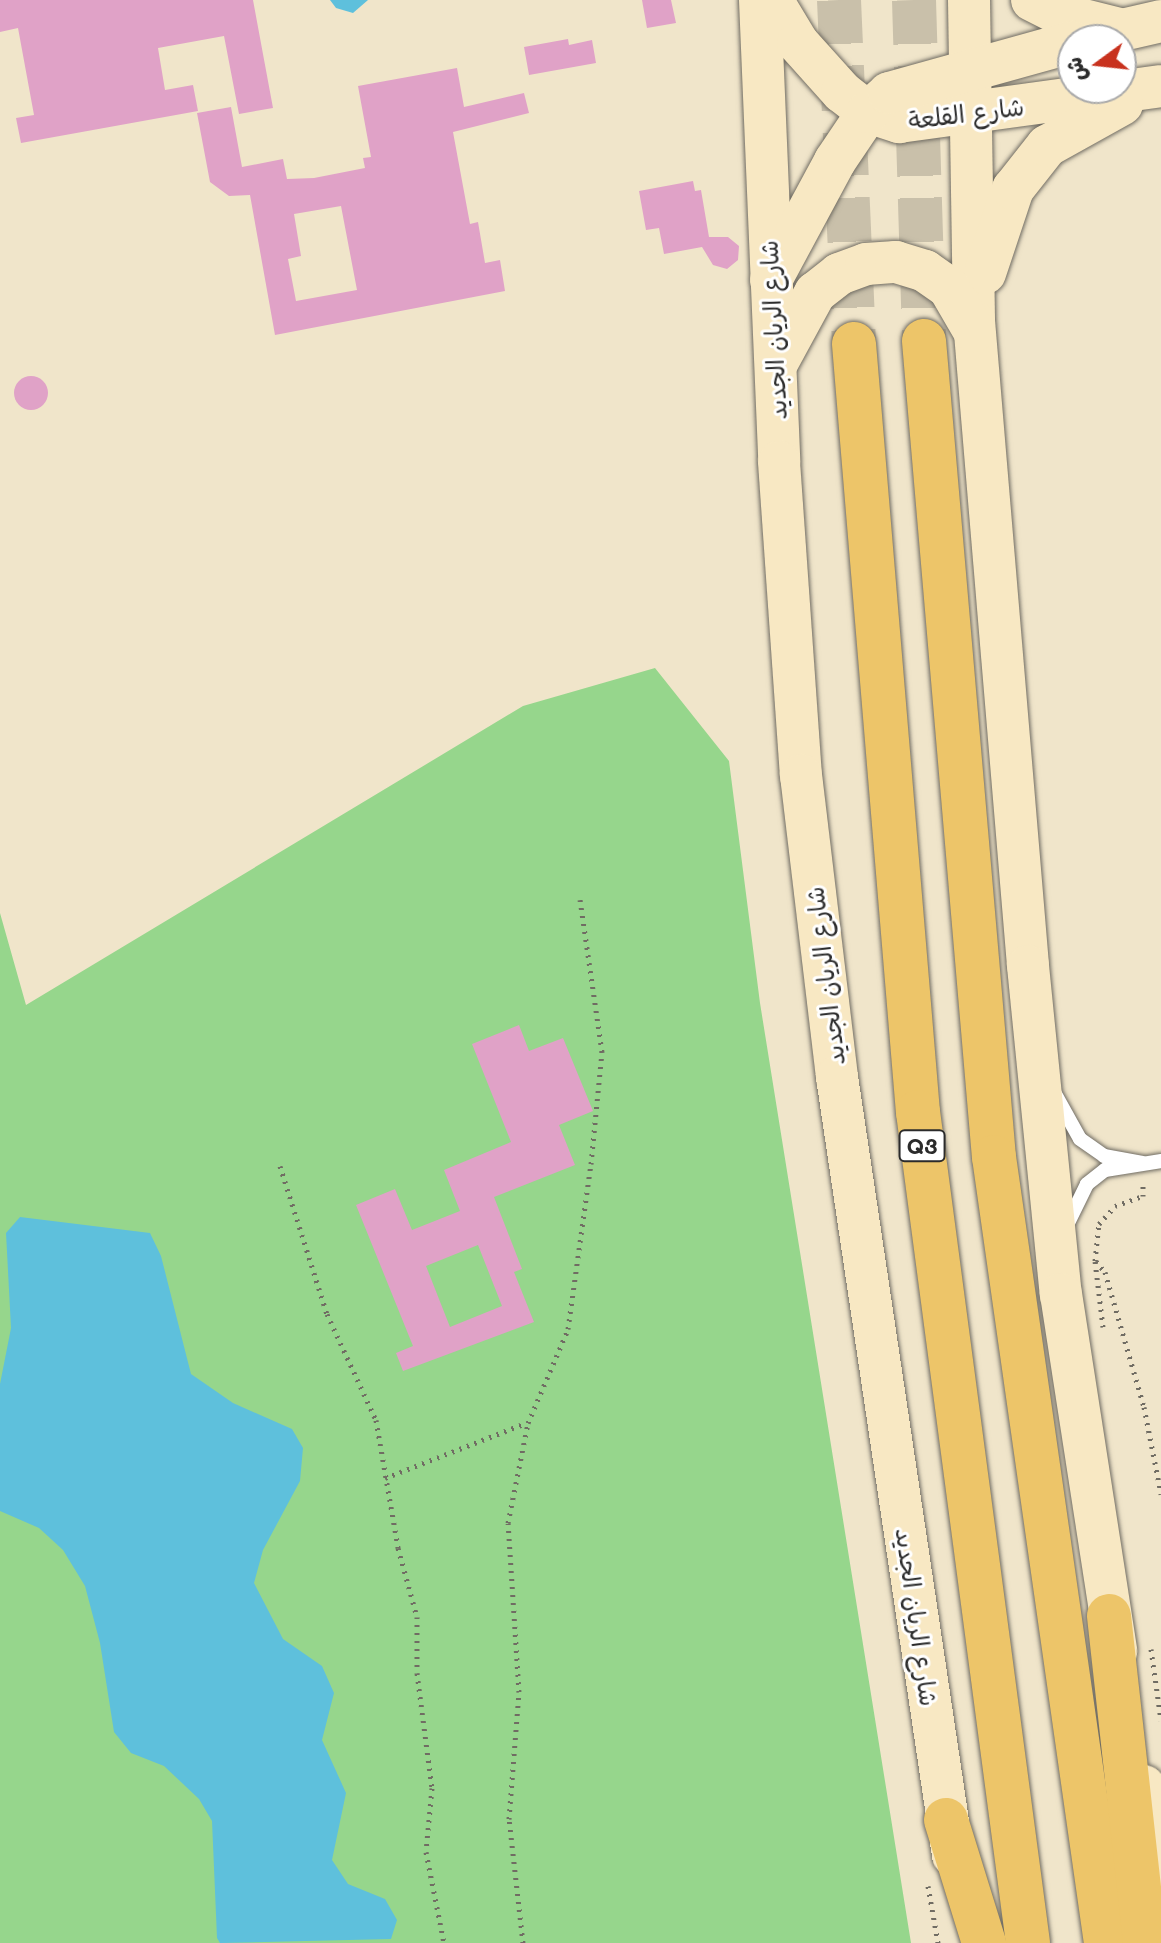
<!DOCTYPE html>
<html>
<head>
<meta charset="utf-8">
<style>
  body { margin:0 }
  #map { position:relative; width:1161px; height:1943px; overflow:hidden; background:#f0e5ca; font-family:Mali,"Playpen Sans Arabic",sans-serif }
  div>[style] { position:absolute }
  .green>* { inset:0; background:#96d68c }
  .water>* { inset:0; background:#5ec0dc }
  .building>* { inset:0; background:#e0a2c7 }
  .round { border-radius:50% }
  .trunk-tunnel>* { height:44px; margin-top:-22px; transform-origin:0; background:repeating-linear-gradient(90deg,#c9c0aa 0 44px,transparent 0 66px) }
  .path>* { height:5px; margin-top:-2.5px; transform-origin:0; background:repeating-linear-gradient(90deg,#706c63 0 2px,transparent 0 8px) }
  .roads { filter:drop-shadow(0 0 2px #706c63) drop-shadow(0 0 2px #706c63) }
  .service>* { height:14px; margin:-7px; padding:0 7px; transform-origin:7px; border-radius:7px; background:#fff }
  .secondary>* { height:42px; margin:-21px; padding:0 21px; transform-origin:21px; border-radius:21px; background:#f8e8c3 }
  .trunk>* { height:44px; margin:-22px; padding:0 22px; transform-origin:22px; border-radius:22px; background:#edc569 }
  span { translate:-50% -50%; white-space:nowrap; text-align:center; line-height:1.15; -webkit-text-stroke:6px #fff; paint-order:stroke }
  .shield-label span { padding:2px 6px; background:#fff; border:2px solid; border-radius:6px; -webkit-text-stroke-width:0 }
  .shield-label { font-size:22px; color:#2b2b2b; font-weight:700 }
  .street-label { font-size:24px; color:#2b2b2b }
  .north { position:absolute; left:1057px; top:24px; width:80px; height:80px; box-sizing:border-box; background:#fff; border:2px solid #aaa; border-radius:50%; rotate:255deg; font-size:22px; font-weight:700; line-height:32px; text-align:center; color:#2b2b2b }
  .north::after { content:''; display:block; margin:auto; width:28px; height:36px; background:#c8321e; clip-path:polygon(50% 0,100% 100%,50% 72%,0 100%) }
</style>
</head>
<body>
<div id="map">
  <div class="green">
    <div style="clip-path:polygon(655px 668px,729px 761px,760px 1003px,911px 1943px,0 1943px,0 913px,26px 1005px,523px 706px)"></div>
  </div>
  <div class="water">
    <div style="clip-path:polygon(330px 0,368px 0,353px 13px,336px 8px)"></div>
    <div style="clip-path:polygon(20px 1217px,150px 1233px,161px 1256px,191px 1374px,233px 1403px,292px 1429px,303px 1448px,300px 1481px,263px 1550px,254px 1583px,283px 1639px,322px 1666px,334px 1693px,322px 1740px,346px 1793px,332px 1860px,348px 1884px,385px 1899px,397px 1920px,391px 1939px,220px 1943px,217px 1938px,212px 1821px,199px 1799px,164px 1766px,131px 1753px,114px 1732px,100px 1643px,85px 1586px,63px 1550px,39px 1528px,0 1511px,0 1384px,11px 1328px,6px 1233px)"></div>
  </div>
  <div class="building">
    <div style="clip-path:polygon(0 0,253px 0,273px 108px,239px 114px,224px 36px,158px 48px,165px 90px,193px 85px,198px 111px,21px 143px,16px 118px,34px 115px,18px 28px,0 32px)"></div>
    <div style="clip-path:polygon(642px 0,671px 0,676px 23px,647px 28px)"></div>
    <div style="clip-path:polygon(568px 39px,569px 45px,592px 40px,596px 63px,529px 75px,524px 47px)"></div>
    <div style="clip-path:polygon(evenodd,457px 68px,464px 107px,524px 93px,529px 113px,453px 132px,470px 224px,478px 222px,485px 263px,500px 260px,505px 291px,275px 335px,250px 195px,229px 196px,210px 182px,197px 113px,231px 107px,242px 167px,283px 159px,287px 179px,314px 178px,365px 168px,363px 158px,371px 157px,358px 86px,457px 68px,341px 206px,357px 290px,296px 301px,288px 259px,301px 256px,294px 214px,341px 206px)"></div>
    <div style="clip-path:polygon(693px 181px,695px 191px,701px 190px,709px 237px,728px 237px,739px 246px,738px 260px,727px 269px,713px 265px,702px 247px,664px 254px,659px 228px,646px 230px,639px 191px)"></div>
    <div class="round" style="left:14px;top:376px;width:34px;height:34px"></div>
    <div style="clip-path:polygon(evenodd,519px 1025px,529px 1051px,563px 1038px,593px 1111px,559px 1125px,575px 1165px,494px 1197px,522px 1269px,514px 1272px,534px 1322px,403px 1371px,396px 1353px,413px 1346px,356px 1205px,395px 1189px,412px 1230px,460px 1211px,444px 1170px,511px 1142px,472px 1044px,519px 1025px,478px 1245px,502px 1306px,450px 1327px,426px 1266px,478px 1245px)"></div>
  </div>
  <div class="trunk-tunnel">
    <div style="left:839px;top:0;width:344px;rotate:87.5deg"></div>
    <div style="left:914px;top:0;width:341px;rotate:88.3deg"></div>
  </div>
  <div class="path">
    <div style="left:280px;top:1166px;width:155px;rotate:72.4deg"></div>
    <div style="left:327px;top:1314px;width:117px;rotate:65.2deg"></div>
    <div style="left:376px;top:1420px;width:130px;rotate:80.2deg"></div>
    <div style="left:398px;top:1548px;width:72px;rotate:74.6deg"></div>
    <div style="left:417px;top:1617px;width:56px;rotate:90deg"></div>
    <div style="left:417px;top:1673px;width:116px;rotate:82.6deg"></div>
    <div style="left:432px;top:1788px;width:64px;rotate:95.4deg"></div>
    <div style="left:426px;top:1852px;width:93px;rotate:78.8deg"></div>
    <div style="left:1096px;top:1261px;width:14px;rotate:51deg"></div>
    <div style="left:1105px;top:1272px;width:141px;rotate:73.9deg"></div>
    <div style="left:1144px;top:1407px;width:89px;rotate:78.9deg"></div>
    <div style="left:1103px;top:1327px;width:66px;rotate:-96.9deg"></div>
    <div style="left:1095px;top:1261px;width:37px;rotate:-84deg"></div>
    <div style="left:1099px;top:1224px;width:24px;rotate:-48deg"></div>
    <div style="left:1115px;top:1206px;width:30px;rotate:-20deg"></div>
    <div style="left:1143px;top:1196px;width:13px;rotate:-90deg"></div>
    <div style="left:385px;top:1478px;width:151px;rotate:-21.3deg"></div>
    <div style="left:1151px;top:1649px;width:72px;rotate:82deg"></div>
    <div style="left:928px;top:1886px;width:58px;rotate:80deg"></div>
    <div style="left:523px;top:1943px;width:125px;rotate:-96.4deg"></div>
    <div style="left:509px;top:1819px;width:127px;rotate:-85.5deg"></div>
    <div style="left:519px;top:1692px;width:169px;rotate:-93.7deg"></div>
    <div style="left:508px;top:1523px;width:102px;rotate:-78.7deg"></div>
    <div style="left:528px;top:1423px;width:102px;rotate:-66.9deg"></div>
    <div style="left:568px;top:1329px;width:167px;rotate:-82.1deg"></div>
    <div style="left:591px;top:1164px;width:113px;rotate:-84.4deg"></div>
    <div style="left:602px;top:1052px;width:154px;rotate:-98.2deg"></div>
  </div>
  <div class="roads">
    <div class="service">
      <div style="left:1055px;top:1094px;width:51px;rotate:60.9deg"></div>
      <div style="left:1080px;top:1139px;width:29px;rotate:35deg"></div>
      <div style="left:1104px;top:1156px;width:39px;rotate:10deg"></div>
      <div style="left:1068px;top:1223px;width:43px;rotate:-64deg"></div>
      <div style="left:1087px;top:1184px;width:23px;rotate:-38deg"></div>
      <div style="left:1105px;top:1170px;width:57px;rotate:-9.1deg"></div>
    </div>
    <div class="secondary">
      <div style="left:760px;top:0;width:462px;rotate:87.6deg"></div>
      <div style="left:779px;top:462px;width:314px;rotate:86deg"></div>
      <div style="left:801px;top:775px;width:304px;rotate:83.2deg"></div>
      <div style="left:837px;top:1077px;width:787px;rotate:81.52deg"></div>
      <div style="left:772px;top:0;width:50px;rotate:58.8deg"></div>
      <div style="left:798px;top:43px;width:66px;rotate:48.1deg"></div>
      <div style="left:842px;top:92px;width:33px;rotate:38deg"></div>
      <div style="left:868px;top:112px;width:33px;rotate:18deg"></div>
      <div style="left:899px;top:122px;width:264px;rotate:-7.8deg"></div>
      <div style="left:969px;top:0;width:321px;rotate:89.1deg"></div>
      <div style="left:974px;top:321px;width:647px;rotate:85.21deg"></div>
      <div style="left:1028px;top:966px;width:330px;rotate:84.3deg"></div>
      <div style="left:1061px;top:1294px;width:361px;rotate:81.2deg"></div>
      <div style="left:1032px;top:0;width:30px;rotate:27deg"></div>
      <div style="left:1059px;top:14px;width:66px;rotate:14deg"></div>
      <div style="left:1096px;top:36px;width:67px;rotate:-13deg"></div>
      <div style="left:985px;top:273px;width:89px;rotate:-71.6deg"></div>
      <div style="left:1013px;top:189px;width:55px;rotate:-51.7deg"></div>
      <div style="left:1047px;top:146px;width:86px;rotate:-29.2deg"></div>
      <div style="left:771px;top:280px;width:135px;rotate:-61.7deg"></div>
      <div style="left:835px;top:161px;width:59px;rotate:-56deg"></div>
      <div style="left:868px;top:112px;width:28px;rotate:-42deg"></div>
      <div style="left:889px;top:93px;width:191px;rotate:-15.5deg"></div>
      <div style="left:777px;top:363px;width:80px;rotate:-61.5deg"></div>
      <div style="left:815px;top:293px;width:31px;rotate:-38deg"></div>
      <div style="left:839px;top:274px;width:29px;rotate:-20deg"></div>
      <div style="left:866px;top:264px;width:30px;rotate:-4deg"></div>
      <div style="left:896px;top:262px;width:30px;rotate:17deg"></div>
      <div style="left:925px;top:271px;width:29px;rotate:35deg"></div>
      <div style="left:949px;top:288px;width:50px;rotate:59.8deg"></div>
      <div style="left:1144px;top:1786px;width:86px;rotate:78.6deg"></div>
    </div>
    <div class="trunk">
      <div style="left:924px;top:341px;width:819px;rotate:85.1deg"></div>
      <div style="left:994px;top:1157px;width:794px;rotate:81.89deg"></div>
      <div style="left:854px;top:344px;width:771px;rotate:85.24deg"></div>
      <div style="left:918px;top:1112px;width:838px;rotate:82.46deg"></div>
      <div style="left:1109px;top:1616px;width:329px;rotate:83.7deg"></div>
      <div style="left:946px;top:1820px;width:129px;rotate:72.8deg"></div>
    </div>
  </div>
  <div class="shield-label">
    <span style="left:922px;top:1146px">Q3</span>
  </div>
  <div class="street-label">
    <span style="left:966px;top:113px;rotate:-7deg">شارع القلعة</span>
    <span style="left:773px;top:330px;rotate:-93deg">شارع الريان الجديد</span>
    <span style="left:825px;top:976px;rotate:-97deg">شارع الريان الجديد</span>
    <span style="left:917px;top:1617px;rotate:82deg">شارع الريان الجديد</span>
  </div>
  <div class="north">ش</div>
</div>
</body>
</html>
